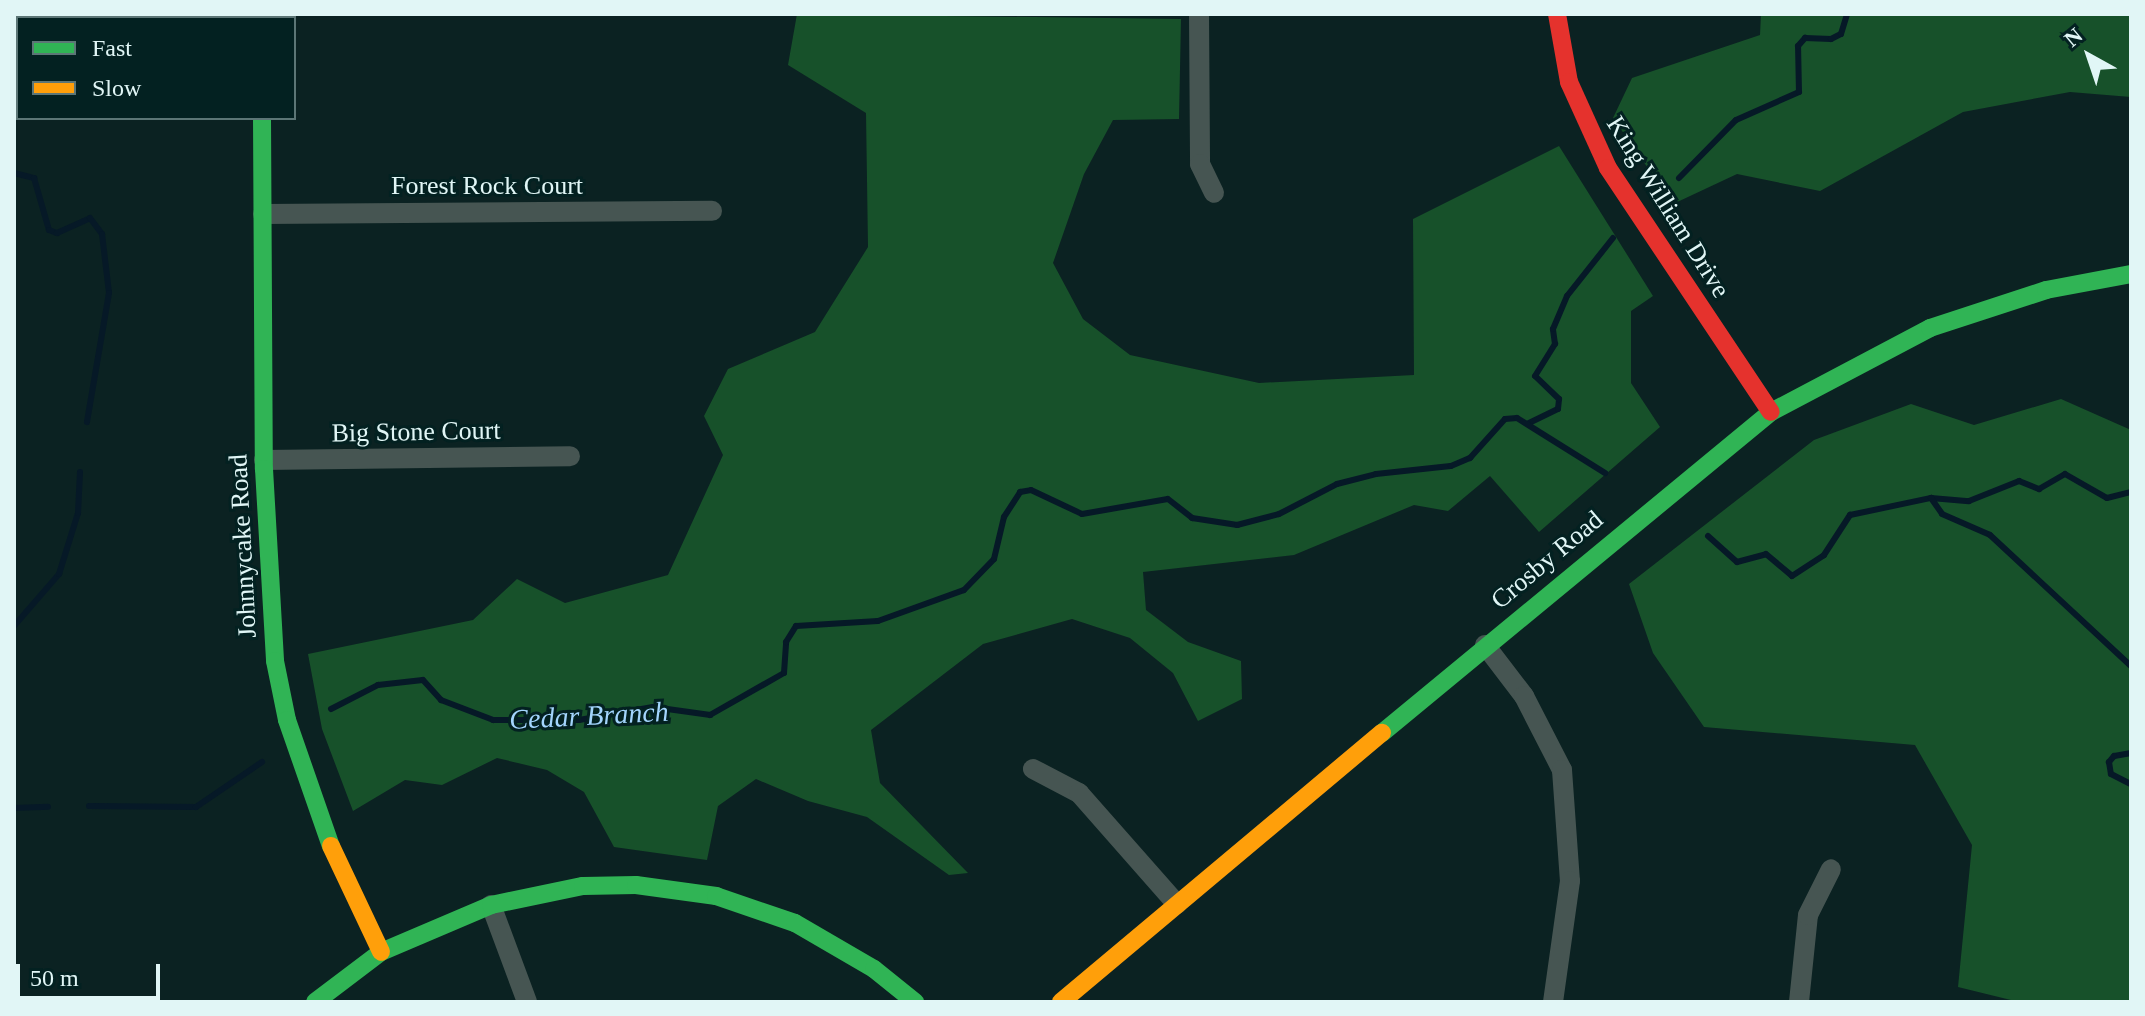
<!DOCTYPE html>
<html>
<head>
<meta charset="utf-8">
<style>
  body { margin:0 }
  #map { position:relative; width:2145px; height:1016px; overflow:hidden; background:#0b2222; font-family:"Times New Roman",serif }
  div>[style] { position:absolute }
  .forest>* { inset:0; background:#17512a }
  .stream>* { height:6px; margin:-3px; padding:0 3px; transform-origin:3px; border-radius:3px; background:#061927 }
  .street>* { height:20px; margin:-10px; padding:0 10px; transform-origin:10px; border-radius:10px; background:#465552 }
  .fast>* { height:18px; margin:-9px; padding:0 9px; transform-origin:9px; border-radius:9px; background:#30b455 }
  .slow>* { height:18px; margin:-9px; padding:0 9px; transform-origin:9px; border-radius:9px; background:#ff9f0a }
  .jam>* { height:18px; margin:-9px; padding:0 9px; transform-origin:9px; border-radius:9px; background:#e5322d }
  span { translate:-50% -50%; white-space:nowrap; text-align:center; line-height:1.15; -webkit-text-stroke:6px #032121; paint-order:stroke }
  .street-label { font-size:26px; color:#e1f6f6 }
  .water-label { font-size:28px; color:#a3d5fd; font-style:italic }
  .frame { position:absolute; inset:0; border:16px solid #e1f6f6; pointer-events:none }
  .legend { position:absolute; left:16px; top:16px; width:280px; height:104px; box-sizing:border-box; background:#032121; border:2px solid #5c7676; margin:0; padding:10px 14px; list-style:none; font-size:24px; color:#e1f6f6 }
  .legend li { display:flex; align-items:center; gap:16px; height:40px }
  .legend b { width:40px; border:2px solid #5c7676 }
  .north { position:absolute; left:2049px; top:16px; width:80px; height:80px; -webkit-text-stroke:6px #032121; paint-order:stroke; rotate:320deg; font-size:22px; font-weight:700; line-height:32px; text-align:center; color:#e1f6f6 }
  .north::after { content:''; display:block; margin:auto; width:28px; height:36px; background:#e1f6f6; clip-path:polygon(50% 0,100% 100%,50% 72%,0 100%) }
  .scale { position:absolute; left:16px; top:964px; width:144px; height:36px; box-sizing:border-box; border:4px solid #e1f6f6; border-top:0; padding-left:10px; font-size:24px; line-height:28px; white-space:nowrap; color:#e1f6f6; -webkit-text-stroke:6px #032121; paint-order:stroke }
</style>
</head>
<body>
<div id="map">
  <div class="forest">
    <div style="clip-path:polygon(797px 14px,1181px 19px,1179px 119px,1113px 120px,1084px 174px,1053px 263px,1083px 319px,1130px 355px,1259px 383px,1414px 375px,1413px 219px,1559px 146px,1653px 296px,1631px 311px,1631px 383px,1660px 427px,1539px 532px,1490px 476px,1448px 511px,1414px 505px,1294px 555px,1143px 572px,1146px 610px,1188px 642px,1241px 661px,1242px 699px,1198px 721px,1173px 673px,1130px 638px,1072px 619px,983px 644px,871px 730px,880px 783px,968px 873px,949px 875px,867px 817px,808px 801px,756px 779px,718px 806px,707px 860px,614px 847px,584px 792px,547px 770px,497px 758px,442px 785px,405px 780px,353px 811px,322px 729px,308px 654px,473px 620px,517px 579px,565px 603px,668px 575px,723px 455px,704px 416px,728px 369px,815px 332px,868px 247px,866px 113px,788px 65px)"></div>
    <div style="clip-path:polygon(1761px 14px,2131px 14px,2131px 97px,2070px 92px,1963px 112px,1820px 191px,1737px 174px,1673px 204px,1613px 118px,1632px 78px,1760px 35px)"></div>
    <div style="clip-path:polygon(2061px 399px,2131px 430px,2131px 1002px,2019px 1002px,1958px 987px,1972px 845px,1915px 745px,1704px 727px,1653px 653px,1629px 584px,1814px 440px,1911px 404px,1974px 425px)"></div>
  </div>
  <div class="stream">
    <div style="left:14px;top:173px;width:21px;rotate:14deg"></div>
    <div style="left:34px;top:178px;width:54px;rotate:73.9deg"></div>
    <div style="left:49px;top:230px;width:9px;rotate:21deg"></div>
    <div style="left:57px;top:233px;width:36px;rotate:-24deg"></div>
    <div style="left:90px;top:218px;width:20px;rotate:53deg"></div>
    <div style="left:102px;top:234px;width:59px;rotate:83.2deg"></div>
    <div style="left:109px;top:293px;width:131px;rotate:99.7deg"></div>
    <div style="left:1679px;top:178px;width:81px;rotate:-45.5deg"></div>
    <div style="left:1736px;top:120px;width:69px;rotate:-24deg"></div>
    <div style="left:1799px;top:92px;width:46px;rotate:-91.2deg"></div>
    <div style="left:1798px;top:46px;width:11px;rotate:-49deg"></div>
    <div style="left:1805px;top:38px;width:26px;rotate:2deg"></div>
    <div style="left:1831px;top:39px;width:11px;rotate:-27deg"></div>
    <div style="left:1841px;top:34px;width:21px;rotate:-73deg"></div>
    <div style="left:1529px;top:423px;width:32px;rotate:-26deg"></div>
    <div style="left:1558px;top:409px;width:10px;rotate:-84deg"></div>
    <div style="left:1559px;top:399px;width:33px;rotate:-136deg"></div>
    <div style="left:1535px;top:376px;width:38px;rotate:-58deg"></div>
    <div style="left:1555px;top:344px;width:15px;rotate:-98deg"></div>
    <div style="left:1553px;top:329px;width:36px;rotate:-67deg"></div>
    <div style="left:1567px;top:296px;width:74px;rotate:-51.6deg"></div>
    <div style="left:1931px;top:498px;width:38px;rotate:5deg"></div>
    <div style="left:1969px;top:501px;width:54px;rotate:-21.8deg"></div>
    <div style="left:2019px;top:481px;width:22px;rotate:22deg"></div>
    <div style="left:2039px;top:489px;width:30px;rotate:-30deg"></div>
    <div style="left:2065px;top:474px;width:48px;rotate:29.7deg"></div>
    <div style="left:2107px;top:498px;width:25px;rotate:-14deg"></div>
    <div style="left:1708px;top:536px;width:39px;rotate:42deg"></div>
    <div style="left:1737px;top:562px;width:30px;rotate:-15deg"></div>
    <div style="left:1766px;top:554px;width:34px;rotate:40deg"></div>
    <div style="left:1792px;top:576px;width:38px;rotate:-33deg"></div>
    <div style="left:1824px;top:555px;width:48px;rotate:-57deg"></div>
    <div style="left:1850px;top:515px;width:83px;rotate:-11.9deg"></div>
    <div style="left:1931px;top:498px;width:19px;rotate:55deg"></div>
    <div style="left:1942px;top:514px;width:52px;rotate:23.6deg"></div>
    <div style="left:1990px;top:535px;width:192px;rotate:42.9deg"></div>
    <div style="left:14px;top:626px;width:69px;rotate:-49.1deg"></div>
    <div style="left:59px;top:574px;width:64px;rotate:-72.7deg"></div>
    <div style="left:78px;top:513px;width:41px;rotate:-87.2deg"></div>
    <div style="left:331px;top:709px;width:53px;rotate:-27.1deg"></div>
    <div style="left:378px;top:685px;width:45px;rotate:-6.3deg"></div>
    <div style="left:423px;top:680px;width:27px;rotate:48deg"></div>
    <div style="left:441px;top:700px;width:56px;rotate:21deg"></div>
    <div style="left:493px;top:720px;width:86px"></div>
    <div style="left:579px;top:720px;width:75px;rotate:-10deg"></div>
    <div style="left:653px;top:707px;width:58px;rotate:8deg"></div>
    <div style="left:710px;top:715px;width:85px;rotate:-29.6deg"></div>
    <div style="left:784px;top:673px;width:31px;rotate:-86deg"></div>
    <div style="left:786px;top:642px;width:19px;rotate:-58deg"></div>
    <div style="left:796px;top:626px;width:82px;rotate:-3.5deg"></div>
    <div style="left:878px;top:621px;width:91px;rotate:-19.8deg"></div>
    <div style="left:964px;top:590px;width:43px;rotate:-45.9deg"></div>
    <div style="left:994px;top:559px;width:43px;rotate:-76.6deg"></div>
    <div style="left:1004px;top:517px;width:30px;rotate:-57deg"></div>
    <div style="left:1020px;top:492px;width:11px;rotate:-10deg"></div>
    <div style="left:1031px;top:490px;width:56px;rotate:25.2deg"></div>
    <div style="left:1082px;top:514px;width:87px;rotate:-9.9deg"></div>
    <div style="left:1168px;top:499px;width:31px;rotate:38deg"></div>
    <div style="left:1192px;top:518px;width:46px;rotate:8.8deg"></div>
    <div style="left:1237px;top:525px;width:43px;rotate:-14.7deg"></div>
    <div style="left:1279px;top:514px;width:65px;rotate:-27.3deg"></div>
    <div style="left:1337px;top:484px;width:40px;rotate:-14.4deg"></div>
    <div style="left:1376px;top:474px;width:75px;rotate:-6.1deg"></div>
    <div style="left:1451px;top:466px;width:21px;rotate:-23deg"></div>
    <div style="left:1470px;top:458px;width:52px;rotate:-48.1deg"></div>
    <div style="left:1505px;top:419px;width:12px;rotate:-5deg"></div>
    <div style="left:1517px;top:418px;width:104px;rotate:32deg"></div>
    <div style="left:2131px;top:753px;width:17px;rotate:170deg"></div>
    <div style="left:2114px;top:756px;width:8px;rotate:130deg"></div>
    <div style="left:2109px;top:762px;width:12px;rotate:81deg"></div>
    <div style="left:2111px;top:774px;width:22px;rotate:27deg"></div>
    <div style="left:89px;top:806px;width:107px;rotate:0.5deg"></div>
    <div style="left:196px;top:807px;width:80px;rotate:-34.3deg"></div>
    <div style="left:14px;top:808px;width:34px;rotate:-2deg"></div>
  </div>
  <div class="street">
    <div style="left:1199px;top:14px;width:150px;rotate:89.6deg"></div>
    <div style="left:1200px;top:164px;width:32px;rotate:64deg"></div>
    <div style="left:263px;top:214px;width:449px;rotate:-0.4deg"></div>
    <div style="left:264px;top:460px;width:306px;rotate:-0.7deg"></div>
    <div style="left:1485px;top:645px;width:64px;rotate:52.6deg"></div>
    <div style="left:1524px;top:696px;width:83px;rotate:62.8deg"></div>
    <div style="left:1562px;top:770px;width:111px;rotate:85.9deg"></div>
    <div style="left:1570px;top:881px;width:122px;rotate:98deg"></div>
    <div style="left:1033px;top:769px;width:52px;rotate:27.6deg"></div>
    <div style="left:1079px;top:793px;width:148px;rotate:48.6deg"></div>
    <div style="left:491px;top:905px;width:103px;rotate:69.6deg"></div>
    <div style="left:1799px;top:1002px;width:87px;rotate:-84.1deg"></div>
    <div style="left:1808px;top:915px;width:51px;rotate:-63.4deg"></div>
  </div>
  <div class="fast">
    <div style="left:261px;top:14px;width:4px;rotate:90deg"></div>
    <div style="left:262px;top:118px;width:351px;rotate:89.7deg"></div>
    <div style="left:264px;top:469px;width:192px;rotate:86.7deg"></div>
    <div style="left:275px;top:661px;width:60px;rotate:78.5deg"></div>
    <div style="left:287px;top:720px;width:133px;rotate:70.8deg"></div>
    <div style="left:1382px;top:733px;width:504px;rotate:-39.53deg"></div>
    <div style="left:1771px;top:412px;width:180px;rotate:-27.8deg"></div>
    <div style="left:1930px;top:328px;width:122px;rotate:-18.1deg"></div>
    <div style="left:2046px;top:290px;width:86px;rotate:-10.7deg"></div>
    <div style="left:315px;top:1002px;width:83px;rotate:-37.1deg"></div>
    <div style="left:381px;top:952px;width:120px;rotate:-23.1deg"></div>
    <div style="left:491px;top:905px;width:94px;rotate:-11.7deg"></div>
    <div style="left:583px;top:886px;width:53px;rotate:-1.1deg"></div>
    <div style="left:636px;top:885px;width:81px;rotate:7.8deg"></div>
    <div style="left:716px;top:896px;width:83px;rotate:18.9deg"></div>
    <div style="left:795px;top:923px;width:91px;rotate:30.2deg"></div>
    <div style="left:874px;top:969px;width:53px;rotate:38.8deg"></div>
  </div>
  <div class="slow">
    <div style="left:331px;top:846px;width:117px;rotate:64.7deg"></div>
    <div style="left:1061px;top:1002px;width:419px;rotate:-40deg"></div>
  </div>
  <div class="jam">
    <div style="left:1557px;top:14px;width:69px;rotate:80deg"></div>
    <div style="left:1569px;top:82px;width:94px;rotate:65.6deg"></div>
    <div style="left:1608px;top:168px;width:293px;rotate:56.3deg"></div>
  </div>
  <div class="street-label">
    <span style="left:487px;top:186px">Forest Rock Court</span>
    <span style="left:1668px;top:207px;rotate:58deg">King William Drive</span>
    <span style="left:416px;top:432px;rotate:-1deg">Big Stone Court</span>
    <span style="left:243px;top:546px;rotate:-93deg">Johnnycake Road</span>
    <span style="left:1547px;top:560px;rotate:-40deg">Crosby Road</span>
  </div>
  <div class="water-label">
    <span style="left:589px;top:716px;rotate:-3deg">Cedar Branch</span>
  </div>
  <div class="frame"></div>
  <ul class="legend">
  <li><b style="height:10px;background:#30b455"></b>Fast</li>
  <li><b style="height:10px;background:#ff9f0a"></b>Slow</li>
  </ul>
  <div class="north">N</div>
  <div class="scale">50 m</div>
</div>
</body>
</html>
